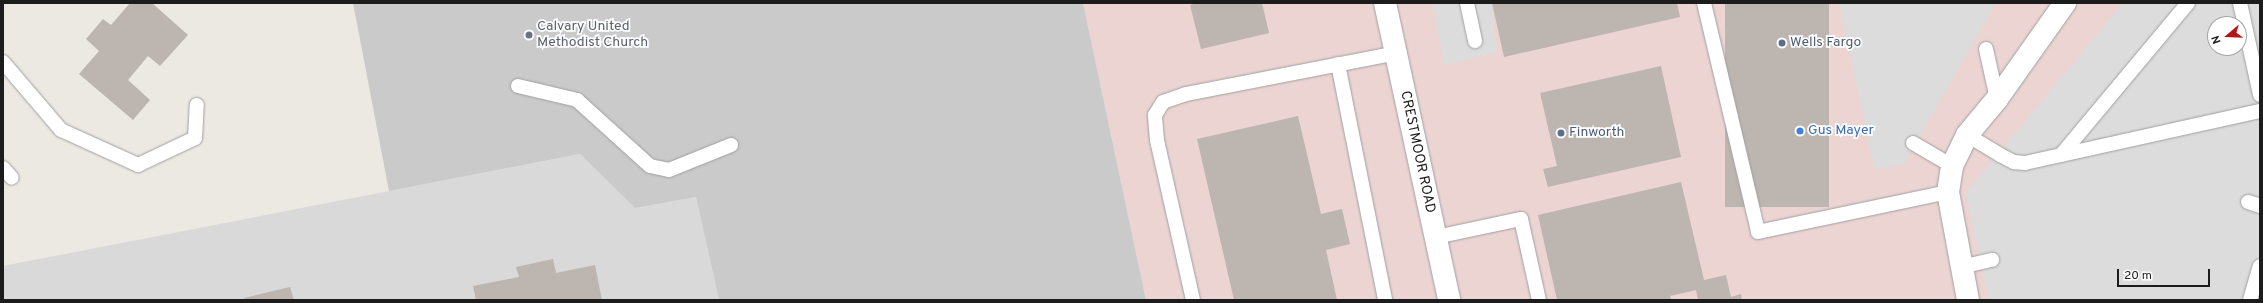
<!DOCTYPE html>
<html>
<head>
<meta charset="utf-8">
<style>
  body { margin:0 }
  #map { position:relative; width:2263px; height:303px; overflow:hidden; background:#ece9e3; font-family:Overpass,sans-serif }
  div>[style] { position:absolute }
  .residential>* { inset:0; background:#dad9d9 }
  .commercial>* { inset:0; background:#ecd4d3 }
  .religious>* { inset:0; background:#cacaca }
  .parking>* { inset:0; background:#dcdcdc }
  .building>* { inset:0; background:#bcb5b0; transform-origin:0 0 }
  .roads { filter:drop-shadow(0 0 1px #a0a0a0) drop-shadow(0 0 1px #a0a0a0) }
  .service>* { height:14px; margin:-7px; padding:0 7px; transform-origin:7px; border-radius:7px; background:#fff }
  .minor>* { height:22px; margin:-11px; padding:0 11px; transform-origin:11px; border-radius:11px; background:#fff }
  .tertiary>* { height:22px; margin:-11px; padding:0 11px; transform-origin:11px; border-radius:11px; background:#fff }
  .dots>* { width:11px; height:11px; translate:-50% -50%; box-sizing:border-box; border:2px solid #fff; border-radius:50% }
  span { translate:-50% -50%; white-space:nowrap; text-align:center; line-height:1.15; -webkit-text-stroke:3.5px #fff; paint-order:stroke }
  .worship-label { font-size:14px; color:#5b616d }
  .left { translate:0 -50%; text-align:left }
  .service-label { font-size:14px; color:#4e5e75 }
  .shop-label { font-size:14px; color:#366cbe }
  .street-label { font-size:14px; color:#1c1c1c }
  .frame { position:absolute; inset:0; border:4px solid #1c1c1c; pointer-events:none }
  .north { position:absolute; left:2207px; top:16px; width:40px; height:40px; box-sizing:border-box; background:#fff; border:1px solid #a4a4a4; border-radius:50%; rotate:251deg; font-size:11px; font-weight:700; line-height:16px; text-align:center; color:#1c1c1c }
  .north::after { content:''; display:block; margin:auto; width:14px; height:18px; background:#b31615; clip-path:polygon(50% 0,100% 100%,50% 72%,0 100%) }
  .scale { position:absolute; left:2117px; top:269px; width:93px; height:18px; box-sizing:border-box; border:2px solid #1c1c1c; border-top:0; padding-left:5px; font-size:12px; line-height:14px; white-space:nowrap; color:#1c1c1c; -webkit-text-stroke:3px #fff; paint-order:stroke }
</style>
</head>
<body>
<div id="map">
  <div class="residential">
    <div style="clip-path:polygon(580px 154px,635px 208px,696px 197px,719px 300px,3px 300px,3px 266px)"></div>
  </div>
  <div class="commercial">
    <div style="clip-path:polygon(evenodd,1083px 3px,2260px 3px,2260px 300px,1146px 300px,1083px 3px,2215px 24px,2239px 24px,2239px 48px,2215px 48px,2215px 24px)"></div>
  </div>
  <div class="religious">
    <div style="clip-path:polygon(353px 3px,1083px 3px,1146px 300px,719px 300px,696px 197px,635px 208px,580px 154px,389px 191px)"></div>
  </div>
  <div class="parking">
    <div style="clip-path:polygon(1433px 3px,1492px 3px,1496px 53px,1444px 65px)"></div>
    <div style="clip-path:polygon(1839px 3px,1996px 3px,1904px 164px,1875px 170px)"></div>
    <div style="clip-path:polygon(evenodd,2123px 3px,2260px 3px,2260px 300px,1989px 300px,1966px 193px,2123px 3px,2215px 24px,2239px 24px,2239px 48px,2215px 48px,2215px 24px)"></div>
  </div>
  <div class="building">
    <div style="clip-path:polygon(130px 3px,152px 3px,188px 35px,160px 66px,148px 56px,128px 80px,150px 100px,133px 120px,79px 74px,99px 51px,86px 39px,103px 19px,111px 25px)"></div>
    <div style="clip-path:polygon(1197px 3px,1262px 3px,1269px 33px,1201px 49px,1190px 5px)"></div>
    <div style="clip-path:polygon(1492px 3px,1677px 3px,1680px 17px,1504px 57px)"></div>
    <div style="left:1725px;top:3px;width:104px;height:204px"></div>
    <div style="clip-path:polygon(1661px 66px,1681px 157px,1548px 187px,1543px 169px,1557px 166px,1540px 93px)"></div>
    <div style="clip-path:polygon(1298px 116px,1321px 214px,1342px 209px,1350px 244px,1326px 250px,1337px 300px,1234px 300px,1197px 139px)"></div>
    <div style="clip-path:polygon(1681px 182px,1704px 280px,1726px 275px,1731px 297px,1741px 294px,1742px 300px,1698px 300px,1696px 290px,1670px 296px,1671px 300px,1557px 300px,1538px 215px)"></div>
    <div style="clip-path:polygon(553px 259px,556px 273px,595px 265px,602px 300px,476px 300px,473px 286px,519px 277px,516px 267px)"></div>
    <div style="clip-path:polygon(290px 287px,294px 300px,245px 300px,244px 298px)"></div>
  </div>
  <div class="roads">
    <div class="service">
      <div style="left:1467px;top:3px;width:39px;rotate:78deg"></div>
      <div style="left:1704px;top:3px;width:235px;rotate:76.7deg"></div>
      <div style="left:1758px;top:232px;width:194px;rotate:-11.9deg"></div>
      <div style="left:2240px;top:3px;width:94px;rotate:77.7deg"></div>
      <div style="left:1986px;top:49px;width:51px;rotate:77.6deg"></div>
      <div style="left:3px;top:62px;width:89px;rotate:49.5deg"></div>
      <div style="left:61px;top:130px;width:85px;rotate:24.4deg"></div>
      <div style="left:138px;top:165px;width:63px;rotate:-25.3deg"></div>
      <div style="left:195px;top:138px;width:33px;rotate:-87deg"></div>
      <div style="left:1338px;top:64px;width:241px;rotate:78.7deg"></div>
      <div style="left:518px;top:86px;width:61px;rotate:13.3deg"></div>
      <div style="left:577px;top:100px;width:98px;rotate:42.1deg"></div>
      <div style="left:650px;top:166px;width:19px;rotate:12deg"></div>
      <div style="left:669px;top:170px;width:67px;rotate:-22deg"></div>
      <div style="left:1967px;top:135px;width:39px;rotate:31deg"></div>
      <div style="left:2000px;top:155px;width:16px;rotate:27deg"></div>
      <div style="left:2014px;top:162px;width:11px;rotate:5deg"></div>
      <div style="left:2025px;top:163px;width:241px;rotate:-12.5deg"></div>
      <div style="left:1913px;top:143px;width:45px;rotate:30.5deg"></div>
      <div style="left:2061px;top:155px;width:198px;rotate:-50.1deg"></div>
      <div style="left:3px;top:168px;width:13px;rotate:48deg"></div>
      <div style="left:2248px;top:202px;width:13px;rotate:18deg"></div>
      <div style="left:1436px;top:237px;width:87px;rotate:-12deg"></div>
      <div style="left:1521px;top:219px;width:83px;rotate:77.5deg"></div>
      <div style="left:1961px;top:267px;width:32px;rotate:-13deg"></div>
      <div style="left:1193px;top:300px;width:164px;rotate:-102.7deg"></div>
      <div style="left:1157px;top:140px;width:25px;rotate:-95deg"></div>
      <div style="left:1155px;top:115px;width:15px;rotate:-58deg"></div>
      <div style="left:1163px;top:102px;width:24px;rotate:-19deg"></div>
      <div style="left:1186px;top:94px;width:214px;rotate:-11deg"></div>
      <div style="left:2250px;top:300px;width:35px;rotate:-74deg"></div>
    </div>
    <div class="minor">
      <div style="left:1968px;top:300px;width:110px;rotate:-100.5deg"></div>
      <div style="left:1948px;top:192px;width:26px;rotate:-81deg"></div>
      <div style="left:1952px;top:166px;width:34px;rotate:-64deg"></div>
      <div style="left:1967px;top:135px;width:47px;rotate:-50.2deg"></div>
      <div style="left:1997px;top:99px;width:118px;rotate:-54.7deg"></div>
    </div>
    <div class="tertiary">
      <div style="left:1385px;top:3px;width:304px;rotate:77.8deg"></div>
    </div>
  </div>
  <div class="dots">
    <div style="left:529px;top:35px;background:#6b7280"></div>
    <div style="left:1782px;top:43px;background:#5c6f8a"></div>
    <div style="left:1800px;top:131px;background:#3f7fe0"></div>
    <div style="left:1561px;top:133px;background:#5c6f8a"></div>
  </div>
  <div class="worship-label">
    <span class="left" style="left:537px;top:35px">Calvary United<br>Methodist Church</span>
  </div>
  <div class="service-label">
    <span class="left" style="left:1790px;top:43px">Wells Fargo</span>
    <span class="left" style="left:1569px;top:133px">Finworth</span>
  </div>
  <div class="shop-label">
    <span class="left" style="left:1808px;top:131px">Gus Mayer</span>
  </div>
  <div class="street-label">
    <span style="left:1417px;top:152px;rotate:78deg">CRESTMOOR ROAD</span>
  </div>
  <div class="frame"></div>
  <div class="north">N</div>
  <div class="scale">20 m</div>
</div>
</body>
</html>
